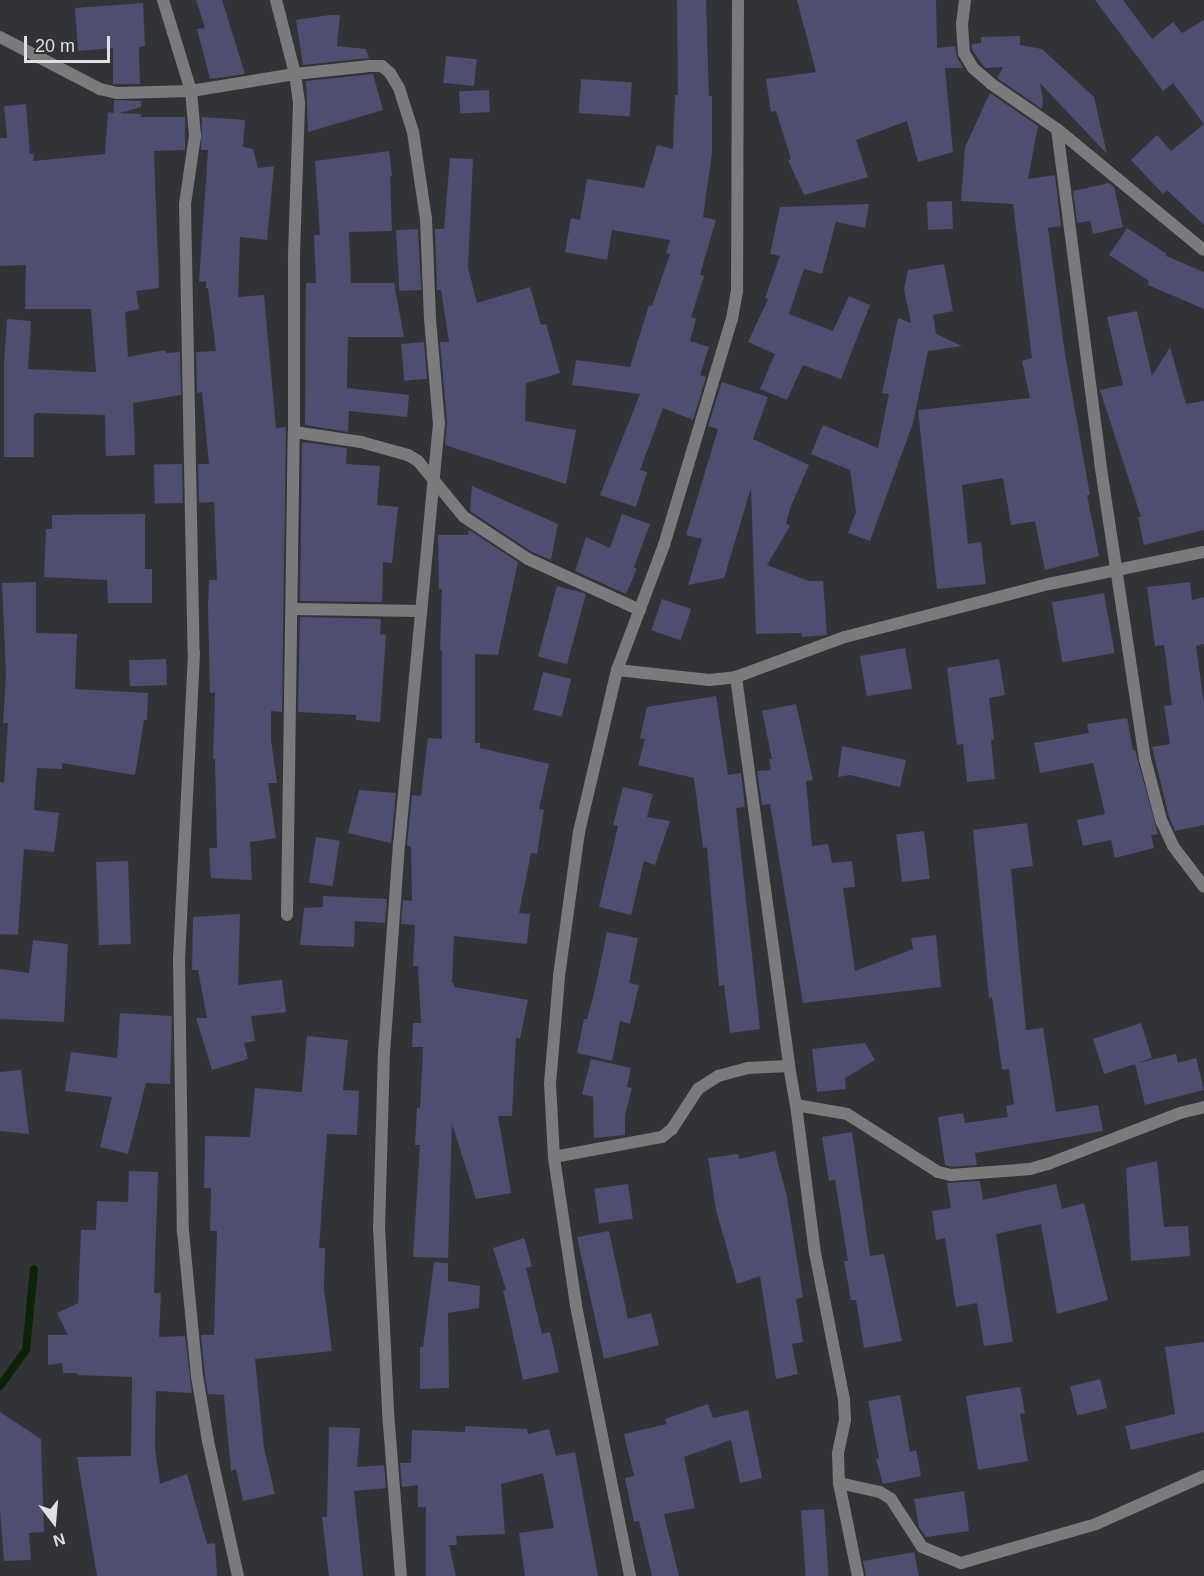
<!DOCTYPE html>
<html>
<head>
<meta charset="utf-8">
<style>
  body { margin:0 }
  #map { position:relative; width:1204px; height:1576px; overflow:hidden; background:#323337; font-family:Helvetica,sans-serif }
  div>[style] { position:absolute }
  .stream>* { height:8px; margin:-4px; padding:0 4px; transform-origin:4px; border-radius:4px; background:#0d2309 }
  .building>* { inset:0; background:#4d4e70; transform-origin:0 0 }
  .street>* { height:12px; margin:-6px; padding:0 6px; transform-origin:6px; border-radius:6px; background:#7b7b7d }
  span { translate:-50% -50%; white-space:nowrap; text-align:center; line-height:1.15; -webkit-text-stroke:4.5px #323337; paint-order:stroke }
  .north { position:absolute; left:24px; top:1492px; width:60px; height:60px; -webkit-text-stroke:4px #323337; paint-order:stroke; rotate:164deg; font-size:16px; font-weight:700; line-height:24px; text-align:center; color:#e0e0e3 }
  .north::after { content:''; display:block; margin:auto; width:21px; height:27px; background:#e0e0e3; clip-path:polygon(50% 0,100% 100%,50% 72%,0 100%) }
  .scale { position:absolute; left:24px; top:36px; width:86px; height:27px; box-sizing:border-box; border:3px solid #e0e0e3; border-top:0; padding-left:8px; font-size:18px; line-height:21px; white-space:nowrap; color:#e0e0e3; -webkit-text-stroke:4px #323337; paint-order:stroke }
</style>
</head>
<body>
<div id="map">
  <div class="stream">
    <div style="left:0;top:1386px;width:44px;rotate:-54.2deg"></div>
    <div style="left:26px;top:1350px;width:81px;rotate:-84.4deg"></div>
  </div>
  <div class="building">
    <div style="clip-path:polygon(196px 0,222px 0,245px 74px,210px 79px,197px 29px,205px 28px)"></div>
    <div style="clip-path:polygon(677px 0,706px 0,709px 96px,712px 96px,712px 153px,703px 217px,716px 220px,700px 274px,704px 276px,691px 317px,696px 319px,690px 341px,709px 347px,700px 375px,706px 377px,693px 420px,663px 408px,640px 470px,647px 472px,636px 507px,600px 495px,640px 394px,572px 385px,576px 360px,630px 367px,649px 305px,652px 306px,670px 254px,666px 253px,670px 240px,612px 230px,607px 260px,565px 252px,571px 218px,580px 220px,587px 179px,644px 188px,657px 145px,673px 149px,675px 95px,678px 95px)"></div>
    <div style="clip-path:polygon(797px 0,936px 0,937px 48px,955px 46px,957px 57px,963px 68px,945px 68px,953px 152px,918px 162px,907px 121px,856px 140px,868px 177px,804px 195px,788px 160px,791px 159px,776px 111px,771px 112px,766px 79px,816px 72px)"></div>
    <div style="clip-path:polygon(1095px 0,1123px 0,1152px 39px,1173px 22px,1182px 33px,1204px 20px,1204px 124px,1173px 83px,1163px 91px)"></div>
    <div style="clip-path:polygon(143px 3px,145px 46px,139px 47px,140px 84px,113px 84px,113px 48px,78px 51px,75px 8px)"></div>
    <div style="clip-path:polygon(330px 15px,340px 15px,337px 46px,366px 49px,369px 58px,303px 65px,296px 20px)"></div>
    <div style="clip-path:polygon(1020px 36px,1020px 45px,1042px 49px,1094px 97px,1107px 154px,1040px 83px,1043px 100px,1042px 109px,997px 78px,1003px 67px,985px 68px,972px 50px,972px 44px,981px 43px,981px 37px)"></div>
    <div style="left:446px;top:56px;width:31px;height:27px;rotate:6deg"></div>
    <div style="clip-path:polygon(373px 74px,383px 110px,308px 132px,306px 81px)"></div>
    <div style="left:581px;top:79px;width:51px;height:34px;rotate:4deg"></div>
    <div style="left:489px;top:90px;width:22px;height:30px;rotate:87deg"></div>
    <div style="clip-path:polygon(990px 93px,1038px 126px,1028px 179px,1055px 175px,1061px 226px,1048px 228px,1065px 354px,1090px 495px,1087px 495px,1099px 556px,1045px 570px,1035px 521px,1011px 525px,1003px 478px,962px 485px,968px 544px,981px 542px,986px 584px,937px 589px,918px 410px,1030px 398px,1022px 361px,1032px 358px,1013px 204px,961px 201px,965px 147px)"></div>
    <div style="clip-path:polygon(114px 100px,141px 101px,141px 107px,120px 113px,141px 114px,141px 117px,185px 117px,185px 150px,154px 151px,159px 288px,136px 291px,139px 309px,125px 312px,128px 357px,165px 350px,166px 353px,180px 352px,181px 395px,133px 403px,135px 455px,106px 456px,105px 415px,37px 413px,34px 415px,34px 457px,4px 457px,4px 361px,7px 319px,31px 321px,28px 369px,96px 372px,91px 309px,25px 309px,26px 265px,0 266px,0 138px,7px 138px,4px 106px,26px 104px,30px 154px,34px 154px,33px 161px,105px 154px,108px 112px,114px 113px)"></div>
    <div style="clip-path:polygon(202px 117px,245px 120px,243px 147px,253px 149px,258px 168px,274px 166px,267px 240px,240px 237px,238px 297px,264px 295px,276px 428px,286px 427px,282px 712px,271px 711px,271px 740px,277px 783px,268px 783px,276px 838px,250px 842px,252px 880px,211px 878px,209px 848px,217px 848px,215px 759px,213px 759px,215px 692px,210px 693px,208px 606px,209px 580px,217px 580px,214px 502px,199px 503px,198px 464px,209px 464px,202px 392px,197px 393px,196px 352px,216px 351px,208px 288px,206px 288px,206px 281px,199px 282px,208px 150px,201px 150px)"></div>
    <div style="clip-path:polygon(1204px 124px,1204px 225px,1167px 190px,1163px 194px,1131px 160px,1157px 135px,1171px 151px)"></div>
    <div style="clip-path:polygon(389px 151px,392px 176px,390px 176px,392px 231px,349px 232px,351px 283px,394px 283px,404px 337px,348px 337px,347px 388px,409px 395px,407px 417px,349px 411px,348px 432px,305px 425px,306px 283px,316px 283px,314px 235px,320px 235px,315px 161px)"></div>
    <div style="clip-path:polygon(450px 158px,473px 159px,468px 268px,477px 303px,530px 287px,541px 325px,546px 324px,560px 373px,526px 383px,525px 421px,576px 430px,566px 484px,445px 445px,447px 422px,440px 342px,449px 342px,441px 290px,437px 290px,435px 229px,444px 229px)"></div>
    <div style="clip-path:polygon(1109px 183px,1114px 187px,1123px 227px,1093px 234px,1090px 221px,1077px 223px,1073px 191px)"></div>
    <div style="left:952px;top:201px;width:28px;height:25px;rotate:88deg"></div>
    <div style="clip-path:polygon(869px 204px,865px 228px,836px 222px,822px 274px,804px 269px,789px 314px,833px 331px,849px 296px,870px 305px,841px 379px,803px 365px,787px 400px,760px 389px,775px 354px,748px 342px,768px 299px,765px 298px,780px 256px,770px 254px,780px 207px)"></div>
    <div style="clip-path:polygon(1127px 228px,1167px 254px,1166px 256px,1204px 272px,1204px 309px,1148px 285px,1149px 281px,1109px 255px)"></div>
    <div style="left:418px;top:229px;width:61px;height:22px;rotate:87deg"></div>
    <div style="clip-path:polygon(944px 264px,953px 311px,933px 315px,936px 334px,962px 346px,928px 351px,913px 423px,870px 541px,848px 533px,856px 512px,850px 470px,811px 454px,823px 425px,878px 448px,889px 394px,882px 393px,898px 318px,911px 323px,904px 289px,908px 270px)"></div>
    <div style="clip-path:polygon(1137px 311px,1152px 376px,1170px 347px,1186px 404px,1204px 401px,1204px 530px,1144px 545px,1138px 517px,1141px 517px,1100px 390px,1123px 385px,1107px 317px)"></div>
    <div style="left:424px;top:342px;width:37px;height:23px;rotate:85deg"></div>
    <div style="clip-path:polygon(722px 382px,768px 397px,753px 439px,809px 465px,791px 506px,786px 523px,790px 526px,767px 565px,809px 581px,823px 581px,827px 635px,802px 637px,801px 633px,756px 634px,751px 488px,724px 578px,688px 585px,702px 539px,686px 535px,718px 429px,708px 426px)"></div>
    <div style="clip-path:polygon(302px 442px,347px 448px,346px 464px,380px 466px,377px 505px,398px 507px,392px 563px,383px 562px,382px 602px,300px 601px)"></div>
    <div style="left:182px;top:464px;width:39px;height:28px;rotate:89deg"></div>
    <div style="clip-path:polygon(472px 486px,558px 524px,551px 560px,532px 552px,470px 511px)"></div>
    <div style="clip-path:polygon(145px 514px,145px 569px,152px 569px,152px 603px,108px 603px,107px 580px,44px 577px,46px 529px,52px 529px,52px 515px)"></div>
    <div style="clip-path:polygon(622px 514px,650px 524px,634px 567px,637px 569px,626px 594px,575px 571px,586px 537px,610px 548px)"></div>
    <div style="clip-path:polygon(469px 530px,518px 562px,498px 655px,475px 654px,475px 743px,480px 743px,480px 748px,549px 764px,539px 809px,544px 810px,537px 854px,531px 853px,519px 913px,530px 914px,527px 944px,454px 936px,452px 983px,454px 983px,454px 987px,528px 1000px,520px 1039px,516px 1038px,512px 1116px,498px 1116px,511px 1193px,476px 1199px,452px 1124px,448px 1258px,413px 1257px,420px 1145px,415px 1145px,417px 1108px,420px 1108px,423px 1047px,412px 1047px,413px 1023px,421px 1023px,418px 966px,413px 966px,415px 925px,401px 924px,403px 900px,412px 901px,411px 847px,407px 845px,412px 795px,421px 796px,428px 738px,442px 739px,442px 650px,440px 650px,442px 589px,439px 589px,438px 535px,468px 535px)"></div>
    <div style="clip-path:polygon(36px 582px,36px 633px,77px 634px,75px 689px,148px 693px,147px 720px,144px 720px,135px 775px,62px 763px,62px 769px,37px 768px,34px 810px,59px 813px,54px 852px,24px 849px,18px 935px,0 934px,0 782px,4px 783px,8px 723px,3px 723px,6px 675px,2px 583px)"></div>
    <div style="clip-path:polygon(1190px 582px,1192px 600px,1204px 597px,1204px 644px,1196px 646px,1204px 704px,1204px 825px,1175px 831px,1169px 817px,1152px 747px,1170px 744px,1164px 706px,1172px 705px,1164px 645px,1155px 646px,1147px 587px)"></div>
    <div style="left:557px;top:586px;width:30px;height:73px;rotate:15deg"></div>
    <div style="left:1104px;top:593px;width:61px;height:53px;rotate:80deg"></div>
    <div style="left:662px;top:599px;width:31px;height:33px;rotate:19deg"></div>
    <div style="clip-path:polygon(300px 617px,381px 619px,380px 634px,386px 635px,380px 722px,356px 720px,356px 715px,298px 712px)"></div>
    <div style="left:905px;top:648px;width:41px;height:46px;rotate:80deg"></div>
    <div style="left:166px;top:659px;width:26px;height:37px;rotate:88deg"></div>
    <div style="clip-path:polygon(999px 659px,1005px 695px,989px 698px,994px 739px,991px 740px,995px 779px,967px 782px,963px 744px,957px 745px,947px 668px)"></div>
    <div style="left:543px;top:672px;width:29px;height:39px;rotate:14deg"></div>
    <div style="clip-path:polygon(716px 696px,728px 775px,741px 773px,745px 807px,736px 808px,760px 1029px,730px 1033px,724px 985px,719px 986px,707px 848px,703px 847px,694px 778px,638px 765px,645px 739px,640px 738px,647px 707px)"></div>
    <div style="clip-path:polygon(796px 704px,813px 780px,806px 781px,812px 846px,828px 844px,832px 863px,852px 861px,855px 887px,843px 888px,855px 971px,913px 949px,911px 938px,936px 935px,941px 987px,803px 1003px,770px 804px,762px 805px,757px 771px,771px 770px,769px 759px,772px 759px,762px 711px)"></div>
    <div style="clip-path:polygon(1127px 718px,1133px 750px,1135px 750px,1158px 834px,1151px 835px,1154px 848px,1115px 858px,1111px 840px,1083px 846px,1077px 820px,1105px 814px,1093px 763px,1040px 773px,1034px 743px,1089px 733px,1087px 724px)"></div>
    <div style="clip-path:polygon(842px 746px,906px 760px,900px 787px,850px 775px,838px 777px)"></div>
    <div style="clip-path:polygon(623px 787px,653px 794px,647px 817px,670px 821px,655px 865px,644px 861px,631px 915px,599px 907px,618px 826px,613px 825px)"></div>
    <div style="clip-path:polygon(359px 790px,396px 793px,391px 843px,348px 833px)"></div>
    <div style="clip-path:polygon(1027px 823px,1033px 866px,1011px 869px,1026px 1030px,1043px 1028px,1056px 1112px,1098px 1105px,1103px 1131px,975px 1153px,977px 1165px,952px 1167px,945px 1165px,938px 1117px,963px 1113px,965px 1123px,1008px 1117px,1006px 1106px,1014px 1104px,1009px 1069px,1002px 1070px,992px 997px,989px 998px,973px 830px)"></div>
    <div style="left:924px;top:831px;width:48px;height:28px;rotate:83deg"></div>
    <div style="left:316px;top:837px;width:24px;height:46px;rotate:9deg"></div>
    <div style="left:128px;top:861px;width:83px;height:32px;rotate:88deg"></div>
    <div style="clip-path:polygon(323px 896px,387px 899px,385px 923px,355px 921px,354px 947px,300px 945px,304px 908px,323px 907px)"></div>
    <div style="clip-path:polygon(240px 914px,238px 985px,282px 980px,286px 1012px,251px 1016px,255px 1041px,244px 1043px,248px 1059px,212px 1070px,196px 1018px,207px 1018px,198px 970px,192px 970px,193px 917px)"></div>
    <div style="clip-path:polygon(607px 932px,638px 938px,629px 983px,639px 985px,630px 1024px,620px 1021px,612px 1061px,577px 1053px,584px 1019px,587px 1019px,593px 998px)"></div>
    <div style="clip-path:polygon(33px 940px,68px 944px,64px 1022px,0 1019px,0 969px,29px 973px)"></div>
    <div style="clip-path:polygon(120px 1013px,172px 1016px,170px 1084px,146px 1083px,128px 1154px,100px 1147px,112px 1097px,65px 1091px,71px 1052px,117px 1058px)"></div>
    <div style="clip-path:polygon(1141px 1023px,1152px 1058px,1138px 1063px,1176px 1054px,1178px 1063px,1196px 1058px,1204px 1090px,1145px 1105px,1135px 1064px,1104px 1074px,1093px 1039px)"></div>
    <div style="clip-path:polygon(307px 1036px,348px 1040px,343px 1090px,359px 1091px,357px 1135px,327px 1134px,319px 1248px,325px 1248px,324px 1289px,332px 1351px,255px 1359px,264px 1448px,275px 1494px,243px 1501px,236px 1469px,231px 1471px,224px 1395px,208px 1394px,205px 1375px,201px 1335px,214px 1335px,217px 1231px,210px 1231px,211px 1188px,204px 1188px,205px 1136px,250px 1137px,255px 1088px,302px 1092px)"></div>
    <div style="clip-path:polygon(865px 1043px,875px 1060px,845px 1078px,846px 1089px,817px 1092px,812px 1049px)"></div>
    <div style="clip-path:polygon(591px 1059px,631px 1068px,627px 1087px,632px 1088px,625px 1115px,625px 1135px,594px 1138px,593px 1097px,582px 1094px)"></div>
    <div style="clip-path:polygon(21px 1070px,29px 1134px,0 1131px,0 1072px)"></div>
    <div style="clip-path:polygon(852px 1132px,870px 1256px,884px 1254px,902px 1341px,864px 1348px,856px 1300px,851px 1300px,844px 1261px,848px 1261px,835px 1180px,829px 1181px,822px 1137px)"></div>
    <div style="clip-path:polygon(775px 1151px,787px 1197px,803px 1297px,796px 1299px,803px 1342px,792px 1344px,798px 1374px,776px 1379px,760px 1276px,737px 1284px,716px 1210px,708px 1158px,738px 1154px,739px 1159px)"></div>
    <div style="clip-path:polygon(1157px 1161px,1164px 1227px,1188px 1226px,1190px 1256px,1131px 1261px,1126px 1168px)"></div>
    <div style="clip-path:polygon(129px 1171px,158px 1172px,154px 1293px,161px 1293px,159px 1337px,185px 1336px,192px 1393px,156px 1391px,155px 1449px,160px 1484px,187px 1474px,207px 1544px,215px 1543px,217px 1576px,97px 1576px,77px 1457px,131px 1456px,132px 1377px,77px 1375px,78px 1373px,63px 1373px,62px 1363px,48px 1365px,48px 1335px,68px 1335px,57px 1313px,78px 1303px,81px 1230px,96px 1230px,97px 1201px,128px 1202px)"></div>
    <div style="clip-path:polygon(980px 1181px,983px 1200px,1056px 1184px,1062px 1209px,1084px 1203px,1108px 1300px,1057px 1314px,1041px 1224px,996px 1234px,1013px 1342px,984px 1346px,977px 1303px,956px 1307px,945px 1238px,936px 1240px,932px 1211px,951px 1208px,947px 1183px)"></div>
    <div style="left:628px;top:1184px;width:35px;height:34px;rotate:82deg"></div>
    <div style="clip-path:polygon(609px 1231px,628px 1319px,651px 1313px,659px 1345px,604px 1359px,577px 1237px)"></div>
    <div style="clip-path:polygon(524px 1238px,532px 1266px,526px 1268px,542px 1334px,550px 1332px,559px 1372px,523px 1380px,503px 1290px,506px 1290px,493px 1248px)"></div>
    <div style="clip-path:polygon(434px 1262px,448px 1263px,448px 1281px,480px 1286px,479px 1308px,448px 1313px,449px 1388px,420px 1389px,420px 1347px,423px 1347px)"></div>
    <div style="clip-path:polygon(1204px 1342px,1204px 1432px,1131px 1450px,1125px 1426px,1175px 1414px,1165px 1347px)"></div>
    <div style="left:1100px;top:1379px;width:30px;height:31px;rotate:76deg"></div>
    <div style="clip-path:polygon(1020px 1387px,1025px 1413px,1020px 1414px,1028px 1461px,978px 1470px,966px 1396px)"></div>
    <div style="clip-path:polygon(900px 1395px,910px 1452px,916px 1450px,921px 1476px,883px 1484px,876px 1459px,879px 1458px,868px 1401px)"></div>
    <div style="clip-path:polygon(708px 1404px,713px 1418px,748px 1410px,762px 1478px,740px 1483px,731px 1440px,684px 1457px,695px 1508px,664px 1514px,679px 1576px,652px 1576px,639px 1521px,634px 1522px,625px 1478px,634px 1476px,624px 1434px,667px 1424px,665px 1419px)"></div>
    <div style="clip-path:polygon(0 1412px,41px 1439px,44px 1532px,29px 1533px,31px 1560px,4px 1561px,0 1510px)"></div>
    <div style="clip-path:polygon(465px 1426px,527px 1429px,528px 1434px,549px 1429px,556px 1456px,575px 1452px,598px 1576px,525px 1576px,519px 1533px,554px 1528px,543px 1473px,501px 1484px,505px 1534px,456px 1536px,457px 1545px,449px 1545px,456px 1576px,426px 1576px,426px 1507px,418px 1507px,418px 1485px,402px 1487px,400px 1463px,411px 1463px,412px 1430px,465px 1432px)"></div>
    <div style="clip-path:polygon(329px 1427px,360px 1428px,357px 1467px,384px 1465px,386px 1488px,354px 1491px,363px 1576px,329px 1576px,322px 1517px,327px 1517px)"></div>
    <div style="clip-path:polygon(964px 1491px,969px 1531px,926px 1537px,919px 1527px,914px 1499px)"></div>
    <div style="left:824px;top:1509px;width:67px;height:23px;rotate:86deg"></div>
    <div style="clip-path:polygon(914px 1552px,919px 1576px,866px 1576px,863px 1561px)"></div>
  </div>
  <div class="street">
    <div style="left:163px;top:0;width:95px;rotate:72.9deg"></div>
    <div style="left:191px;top:91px;width:45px;rotate:84.9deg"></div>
    <div style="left:195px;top:136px;width:69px;rotate:98.4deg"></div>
    <div style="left:185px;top:204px;width:449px;rotate:88.9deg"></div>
    <div style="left:194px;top:653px;width:305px;rotate:92.8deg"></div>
    <div style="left:179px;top:958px;width:273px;rotate:89.2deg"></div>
    <div style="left:183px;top:1231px;width:146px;rotate:84.5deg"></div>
    <div style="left:197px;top:1376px;width:66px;rotate:80.4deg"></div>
    <div style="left:208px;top:1441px;width:138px;rotate:77.5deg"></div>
    <div style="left:276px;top:0;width:76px;rotate:75.6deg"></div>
    <div style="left:295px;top:74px;width:75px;rotate:-6.1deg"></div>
    <div style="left:370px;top:66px;width:12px"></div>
    <div style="left:382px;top:66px;width:11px;rotate:41deg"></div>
    <div style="left:390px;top:73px;width:17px;rotate:59deg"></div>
    <div style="left:399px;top:88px;width:46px;rotate:72.3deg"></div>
    <div style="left:413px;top:132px;width:88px;rotate:81.5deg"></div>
    <div style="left:426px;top:219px;width:100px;rotate:87.7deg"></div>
    <div style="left:430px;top:319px;width:104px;rotate:85.1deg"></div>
    <div style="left:439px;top:423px;width:423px;rotate:95.4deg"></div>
    <div style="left:399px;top:844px;width:208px;rotate:94.1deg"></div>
    <div style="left:384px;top:1051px;width:175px;rotate:91.6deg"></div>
    <div style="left:379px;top:1226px;width:186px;rotate:87.2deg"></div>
    <div style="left:388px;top:1412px;width:165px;rotate:85.5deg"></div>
    <div style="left:965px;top:0;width:25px;rotate:97deg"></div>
    <div style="left:962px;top:25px;width:28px;rotate:86deg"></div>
    <div style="left:964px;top:53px;width:17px;rotate:59deg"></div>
    <div style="left:973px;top:68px;width:23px;rotate:41deg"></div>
    <div style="left:990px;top:83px;width:81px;rotate:34.5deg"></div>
    <div style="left:1057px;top:129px;width:190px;rotate:39.5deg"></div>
    <div style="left:0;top:37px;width:113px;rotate:27.5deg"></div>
    <div style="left:100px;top:89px;width:18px;rotate:13deg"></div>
    <div style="left:118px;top:93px;width:73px;rotate:-1.6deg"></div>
    <div style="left:191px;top:91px;width:105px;rotate:-9.3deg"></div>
    <div style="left:295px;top:74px;width:30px;rotate:82deg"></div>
    <div style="left:299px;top:104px;width:154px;rotate:91.9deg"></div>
    <div style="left:294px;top:258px;width:174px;rotate:90deg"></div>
    <div style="left:294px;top:432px;width:68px;rotate:8.5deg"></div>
    <div style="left:361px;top:442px;width:49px;rotate:15.5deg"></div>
    <div style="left:408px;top:455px;width:12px;rotate:31deg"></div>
    <div style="left:418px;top:461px;width:72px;rotate:50.6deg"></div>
    <div style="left:464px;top:517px;width:77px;rotate:33.3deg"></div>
    <div style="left:528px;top:559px;width:123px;rotate:24.5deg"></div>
    <div style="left:1057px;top:129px;width:336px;rotate:82.6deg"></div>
    <div style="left:1100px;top:462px;width:300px;rotate:81.4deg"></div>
    <div style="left:1145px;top:759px;width:63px;rotate:75.3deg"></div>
    <div style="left:1161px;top:820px;width:29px;rotate:65deg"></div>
    <div style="left:1173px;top:846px;width:51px;rotate:52.9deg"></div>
    <div style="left:293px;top:609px;width:128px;rotate:0.9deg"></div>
    <div style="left:617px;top:670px;width:93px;rotate:6.2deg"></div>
    <div style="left:709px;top:680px;width:27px;rotate:-6deg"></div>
    <div style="left:736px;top:677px;width:116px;rotate:-20.2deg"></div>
    <div style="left:845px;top:637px;width:211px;rotate:-14.6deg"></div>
    <div style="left:1049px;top:584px;width:158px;rotate:-11.7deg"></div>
    <div style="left:736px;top:677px;width:393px;rotate:82.2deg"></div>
    <div style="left:287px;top:915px;width:483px;rotate:-89.2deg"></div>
    <div style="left:796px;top:1105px;width:149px;rotate:82.7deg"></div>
    <div style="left:815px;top:1253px;width:150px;rotate:78.8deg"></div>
    <div style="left:844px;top:1400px;width:20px;rotate:87deg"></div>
    <div style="left:845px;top:1420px;width:35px;rotate:102deg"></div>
    <div style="left:838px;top:1454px;width:29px;rotate:88deg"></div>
    <div style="left:839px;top:1483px;width:95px;rotate:78.5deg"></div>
    <div style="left:554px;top:1157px;width:110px;rotate:-10.5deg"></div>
    <div style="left:662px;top:1137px;width:13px;rotate:-39deg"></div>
    <div style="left:672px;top:1129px;width:48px;rotate:-57deg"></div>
    <div style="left:698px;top:1089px;width:24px;rotate:-33deg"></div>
    <div style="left:718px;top:1076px;width:31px;rotate:-15deg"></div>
    <div style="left:748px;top:1068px;width:41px;rotate:-2.8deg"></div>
    <div style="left:789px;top:1066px;width:40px;rotate:80deg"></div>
    <div style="left:796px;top:1105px;width:52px;rotate:10deg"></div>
    <div style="left:847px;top:1114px;width:108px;rotate:32.5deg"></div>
    <div style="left:938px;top:1172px;width:13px;rotate:13deg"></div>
    <div style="left:951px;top:1175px;width:79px;rotate:-4.3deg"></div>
    <div style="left:1030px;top:1169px;width:19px;rotate:-16deg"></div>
    <div style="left:1048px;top:1164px;width:142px;rotate:-21.1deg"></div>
    <div style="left:1180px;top:1113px;width:25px;rotate:-14deg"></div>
    <div style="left:839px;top:1483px;width:42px;rotate:12.4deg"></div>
    <div style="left:880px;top:1492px;width:13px;rotate:32deg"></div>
    <div style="left:891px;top:1499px;width:57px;rotate:57.1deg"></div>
    <div style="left:922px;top:1547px;width:42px;rotate:22.3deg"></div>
    <div style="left:961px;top:1563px;width:141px;rotate:-16.1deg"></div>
    <div style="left:1096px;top:1524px;width:118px;rotate:-24deg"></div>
    <div style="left:630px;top:1576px;width:276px;rotate:-101.3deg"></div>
    <div style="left:576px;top:1305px;width:150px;rotate:-98.5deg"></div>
    <div style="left:554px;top:1157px;width:73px;rotate:-93.1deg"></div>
    <div style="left:550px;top:1084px;width:108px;rotate:-85.2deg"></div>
    <div style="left:559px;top:976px;width:145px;rotate:-82.1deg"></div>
    <div style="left:579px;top:832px;width:166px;rotate:-76.8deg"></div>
    <div style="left:617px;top:670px;width:134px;rotate:-69.4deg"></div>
    <div style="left:664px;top:545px;width:236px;rotate:-73.3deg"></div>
    <div style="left:732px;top:319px;width:27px;rotate:-80deg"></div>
    <div style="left:737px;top:292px;width:292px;rotate:-89.8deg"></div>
  </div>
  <div class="north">N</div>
  <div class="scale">20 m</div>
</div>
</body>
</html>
